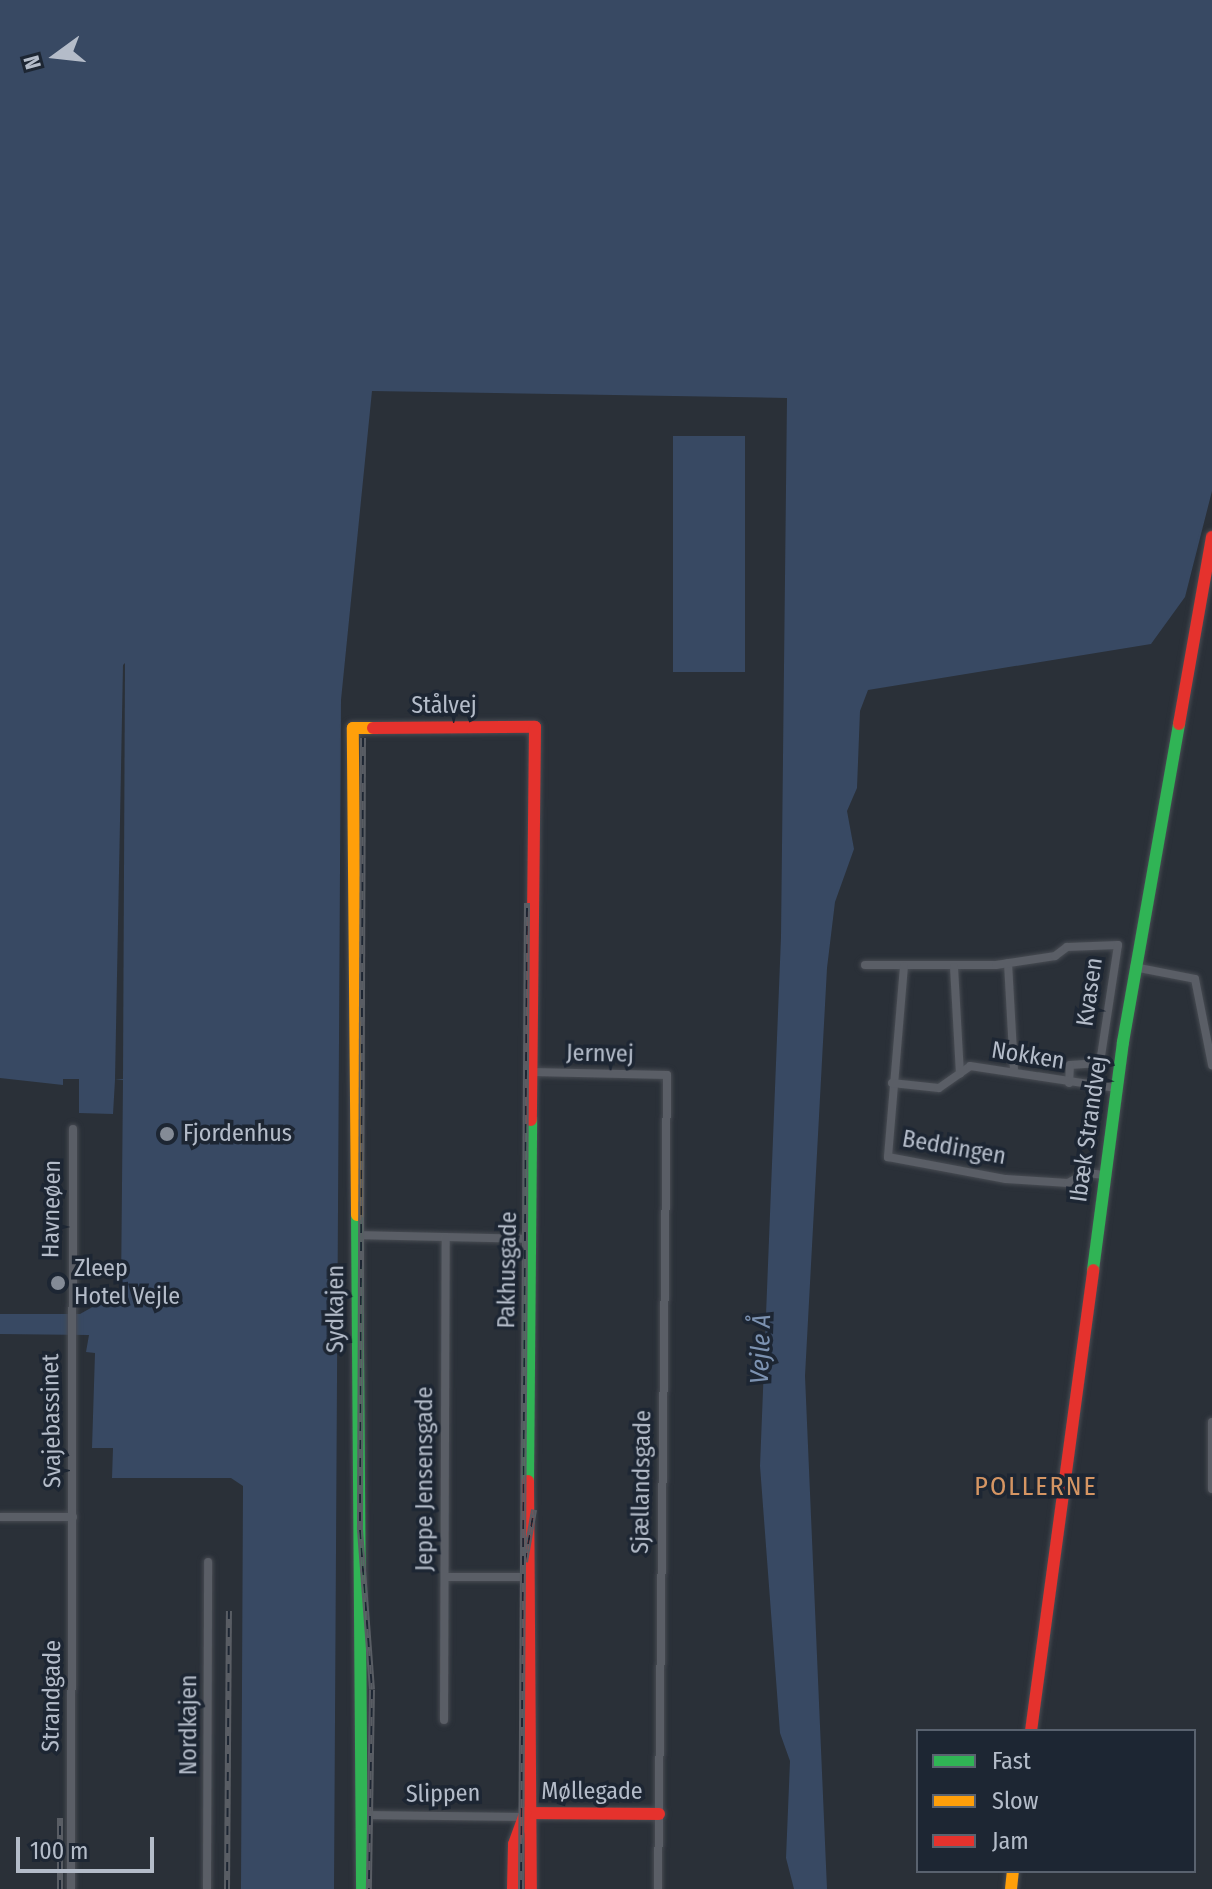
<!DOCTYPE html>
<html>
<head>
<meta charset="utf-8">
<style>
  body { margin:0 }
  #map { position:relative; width:1212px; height:1889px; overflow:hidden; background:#2a3038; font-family:"Fira Sans Condensed",sans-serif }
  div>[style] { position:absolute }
  .water>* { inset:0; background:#384963; transform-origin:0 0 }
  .pier>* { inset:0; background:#2a3038 }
  .roads { filter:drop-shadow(0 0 2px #484c53) drop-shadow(0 0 2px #484c53) }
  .street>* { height:8px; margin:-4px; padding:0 4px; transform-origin:4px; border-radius:4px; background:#5a5e66 }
  .fast>* { height:12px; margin:-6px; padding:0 6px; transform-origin:6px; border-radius:6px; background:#30b455 }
  .slow>* { height:12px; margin:-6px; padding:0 6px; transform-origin:6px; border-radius:6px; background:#ff9f0a }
  .jam>* { height:12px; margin:-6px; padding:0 6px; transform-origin:6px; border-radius:6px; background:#e5322d }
  .rail>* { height:6px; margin-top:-3px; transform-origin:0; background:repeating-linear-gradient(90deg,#1d2633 0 9px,#595d64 0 18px); box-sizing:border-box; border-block:2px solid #595d64 }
  .dots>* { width:22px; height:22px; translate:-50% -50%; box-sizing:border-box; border:4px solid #1d2633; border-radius:50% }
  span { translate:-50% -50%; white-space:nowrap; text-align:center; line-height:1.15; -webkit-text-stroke:7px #1d2633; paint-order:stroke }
  .street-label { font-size:24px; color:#b4bcc9 }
  .poi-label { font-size:24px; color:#b4bcc9 }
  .left { translate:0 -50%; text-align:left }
  .water-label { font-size:26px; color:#7c92b1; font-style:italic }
  .neighbourhood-label { font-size:26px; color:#d59563; letter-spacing:2px }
  .legend { position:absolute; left:916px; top:1729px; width:280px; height:144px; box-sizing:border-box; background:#1d2633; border:2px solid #59626f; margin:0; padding:10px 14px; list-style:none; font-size:24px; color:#b4bcc9 }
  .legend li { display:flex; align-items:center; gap:16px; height:40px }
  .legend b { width:40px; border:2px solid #59626f }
  .north { position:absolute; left:16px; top:16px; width:80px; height:80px; -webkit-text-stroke:6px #1d2633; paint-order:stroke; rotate:255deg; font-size:22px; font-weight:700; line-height:32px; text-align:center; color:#b4bcc9 }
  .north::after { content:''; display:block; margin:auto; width:28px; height:36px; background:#b4bcc9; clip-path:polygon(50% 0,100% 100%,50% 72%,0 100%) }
  .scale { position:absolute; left:16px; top:1837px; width:138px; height:36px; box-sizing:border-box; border:4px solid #b4bcc9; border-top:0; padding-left:10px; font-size:24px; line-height:28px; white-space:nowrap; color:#b4bcc9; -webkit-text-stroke:6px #1d2633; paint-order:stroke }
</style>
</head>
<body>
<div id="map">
  <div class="water">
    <div style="clip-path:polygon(0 0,1212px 0,1212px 491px,1185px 597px,1151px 644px,868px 690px,860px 711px,857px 788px,847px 811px,854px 849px,835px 902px,827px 968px,805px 1376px,827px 1889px,794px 1889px,786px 1858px,790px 1761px,780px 1733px,760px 1466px,781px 937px,787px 398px,372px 391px,341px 700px,334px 1889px,241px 1889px,243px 1486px,231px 1478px,112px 1478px,113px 1448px,92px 1448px,95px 1353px,86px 1352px,89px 1335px,0 1334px,0 1314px,80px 1314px,121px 1291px,123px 1080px,115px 1080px,113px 1114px,79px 1113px,79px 1079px,63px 1079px,63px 1085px,0 1078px)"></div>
    <div style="left:673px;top:436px;width:72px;height:236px"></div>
  </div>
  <div class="pier">
    <div style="clip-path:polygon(125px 663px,123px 1079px,115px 1080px,123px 665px)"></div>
  </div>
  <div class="roads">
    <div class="street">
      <div style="left:1008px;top:963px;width:109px;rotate:86.8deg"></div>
      <div style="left:865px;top:965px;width:131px"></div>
      <div style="left:996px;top:965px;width:60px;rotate:-8.7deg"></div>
      <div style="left:1055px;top:956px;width:15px;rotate:-37deg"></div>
      <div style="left:1067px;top:947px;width:51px;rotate:-2.2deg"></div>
      <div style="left:1118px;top:945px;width:119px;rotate:98.7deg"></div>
      <div style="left:1100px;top:1063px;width:30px;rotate:176deg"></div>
      <div style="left:1070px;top:1065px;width:18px;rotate:93deg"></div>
      <div style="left:904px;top:966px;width:192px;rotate:94.8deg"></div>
      <div style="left:888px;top:1157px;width:120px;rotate:10.6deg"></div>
      <div style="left:1006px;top:1179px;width:62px;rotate:3.7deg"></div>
      <div style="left:1068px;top:1183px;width:21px;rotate:-29deg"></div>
      <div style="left:1086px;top:1173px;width:19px;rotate:6deg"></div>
      <div style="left:954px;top:967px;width:107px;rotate:86.8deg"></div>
      <div style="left:1134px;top:967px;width:62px;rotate:11.1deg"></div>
      <div style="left:1195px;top:979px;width:88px;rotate:78.8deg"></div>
      <div style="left:532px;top:1072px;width:135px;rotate:1.3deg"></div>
      <div style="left:667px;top:1075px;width:814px;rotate:90.63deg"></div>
      <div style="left:892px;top:1083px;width:47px;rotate:6.1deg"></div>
      <div style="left:939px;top:1088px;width:38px;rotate:-35deg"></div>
      <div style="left:970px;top:1066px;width:148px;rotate:8.6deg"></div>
      <div style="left:358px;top:1235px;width:173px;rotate:1.3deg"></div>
      <div style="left:1212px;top:1422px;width:67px;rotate:90deg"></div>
      <div style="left:0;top:1517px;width:73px"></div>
      <div style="left:445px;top:1577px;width:82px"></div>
      <div style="left:444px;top:1720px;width:483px;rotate:-89.8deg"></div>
      <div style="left:366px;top:1815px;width:154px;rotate:0.7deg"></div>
      <div style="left:71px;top:1889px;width:760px;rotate:-89.85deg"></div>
      <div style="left:207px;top:1889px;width:327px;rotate:-89.8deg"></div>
    </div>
    <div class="fast">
      <div style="left:357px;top:1215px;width:674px;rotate:89.57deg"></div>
      <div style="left:1093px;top:1270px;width:230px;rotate:-82.5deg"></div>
      <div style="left:1123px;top:1042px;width:323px;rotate:-80deg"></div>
      <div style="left:528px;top:1481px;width:361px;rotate:-89.5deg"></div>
    </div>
    <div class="slow">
      <div style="left:357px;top:1215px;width:487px;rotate:-90.5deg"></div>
      <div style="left:353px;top:728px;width:20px"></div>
      <div style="left:1011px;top:1889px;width:18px;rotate:-84deg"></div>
    </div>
    <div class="jam">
      <div style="left:1179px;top:724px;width:190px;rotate:-80deg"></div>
      <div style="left:373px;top:728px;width:162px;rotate:-0.4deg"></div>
      <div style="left:535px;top:727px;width:393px;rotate:90.6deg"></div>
      <div style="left:528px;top:1481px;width:408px;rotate:89.6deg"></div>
      <div style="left:1031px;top:1731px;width:465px;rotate:-82.3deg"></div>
      <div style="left:525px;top:1813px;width:134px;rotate:0.4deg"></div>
      <div style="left:513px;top:1889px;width:45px;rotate:-88.7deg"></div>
      <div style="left:514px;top:1844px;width:33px;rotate:-70deg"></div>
    </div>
  </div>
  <div class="rail">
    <div style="left:363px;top:738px;width:792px;rotate:90.22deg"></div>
    <div style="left:360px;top:1530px;width:160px;rotate:85.7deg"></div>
    <div style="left:372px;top:1690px;width:199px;rotate:90.9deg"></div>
    <div style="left:525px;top:1562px;width:53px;rotate:-80.2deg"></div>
    <div style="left:60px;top:1889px;width:71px;rotate:-90deg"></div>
    <div style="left:227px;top:1889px;width:278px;rotate:-89.6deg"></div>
    <div style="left:521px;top:1889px;width:986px;rotate:-89.65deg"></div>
  </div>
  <div class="dots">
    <div style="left:167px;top:1134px;background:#848b96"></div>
    <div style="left:58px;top:1283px;background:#848b96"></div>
  </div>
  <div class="street-label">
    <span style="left:444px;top:706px">Stålvej</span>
    <span style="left:1090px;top:992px;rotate:-82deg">Kvasen</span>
    <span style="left:600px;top:1054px;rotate:1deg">Jernvej</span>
    <span style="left:1028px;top:1056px;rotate:9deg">Nokken</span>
    <span style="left:1089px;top:1129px;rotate:-82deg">Ibæk Strandvej</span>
    <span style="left:954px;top:1148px;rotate:10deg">Beddingen</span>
    <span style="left:52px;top:1209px;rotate:-89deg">Havneøen</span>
    <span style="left:508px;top:1270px;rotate:-89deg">Pakhusgade</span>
    <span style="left:336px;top:1309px;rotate:-90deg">Sydkajen</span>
    <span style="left:52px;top:1421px;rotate:-91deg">Svajebassinet</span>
    <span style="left:425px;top:1479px;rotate:-90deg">Jeppe Jensensgade</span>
    <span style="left:642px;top:1482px;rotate:-89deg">Sjællandsgade</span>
    <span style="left:52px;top:1696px;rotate:-89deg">Strandgade</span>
    <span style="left:189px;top:1725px;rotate:-90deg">Nordkajen</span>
    <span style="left:592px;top:1792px">Møllegade</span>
    <span style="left:443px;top:1794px;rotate:-1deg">Slippen</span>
  </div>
  <div class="poi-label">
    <span class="left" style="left:183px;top:1134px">Fjordenhus</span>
    <span class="left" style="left:74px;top:1283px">Zleep<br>Hotel Vejle</span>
  </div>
  <div class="water-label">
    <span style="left:761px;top:1349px;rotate:-88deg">Vejle Å</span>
  </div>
  <div class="neighbourhood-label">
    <span style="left:1036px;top:1487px">POLLERNE</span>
  </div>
  <ul class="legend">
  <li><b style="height:10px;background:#30b455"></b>Fast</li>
  <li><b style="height:10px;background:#ff9f0a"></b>Slow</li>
  <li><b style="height:10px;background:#e5322d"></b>Jam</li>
  </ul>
  <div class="north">N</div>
  <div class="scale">100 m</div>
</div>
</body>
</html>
